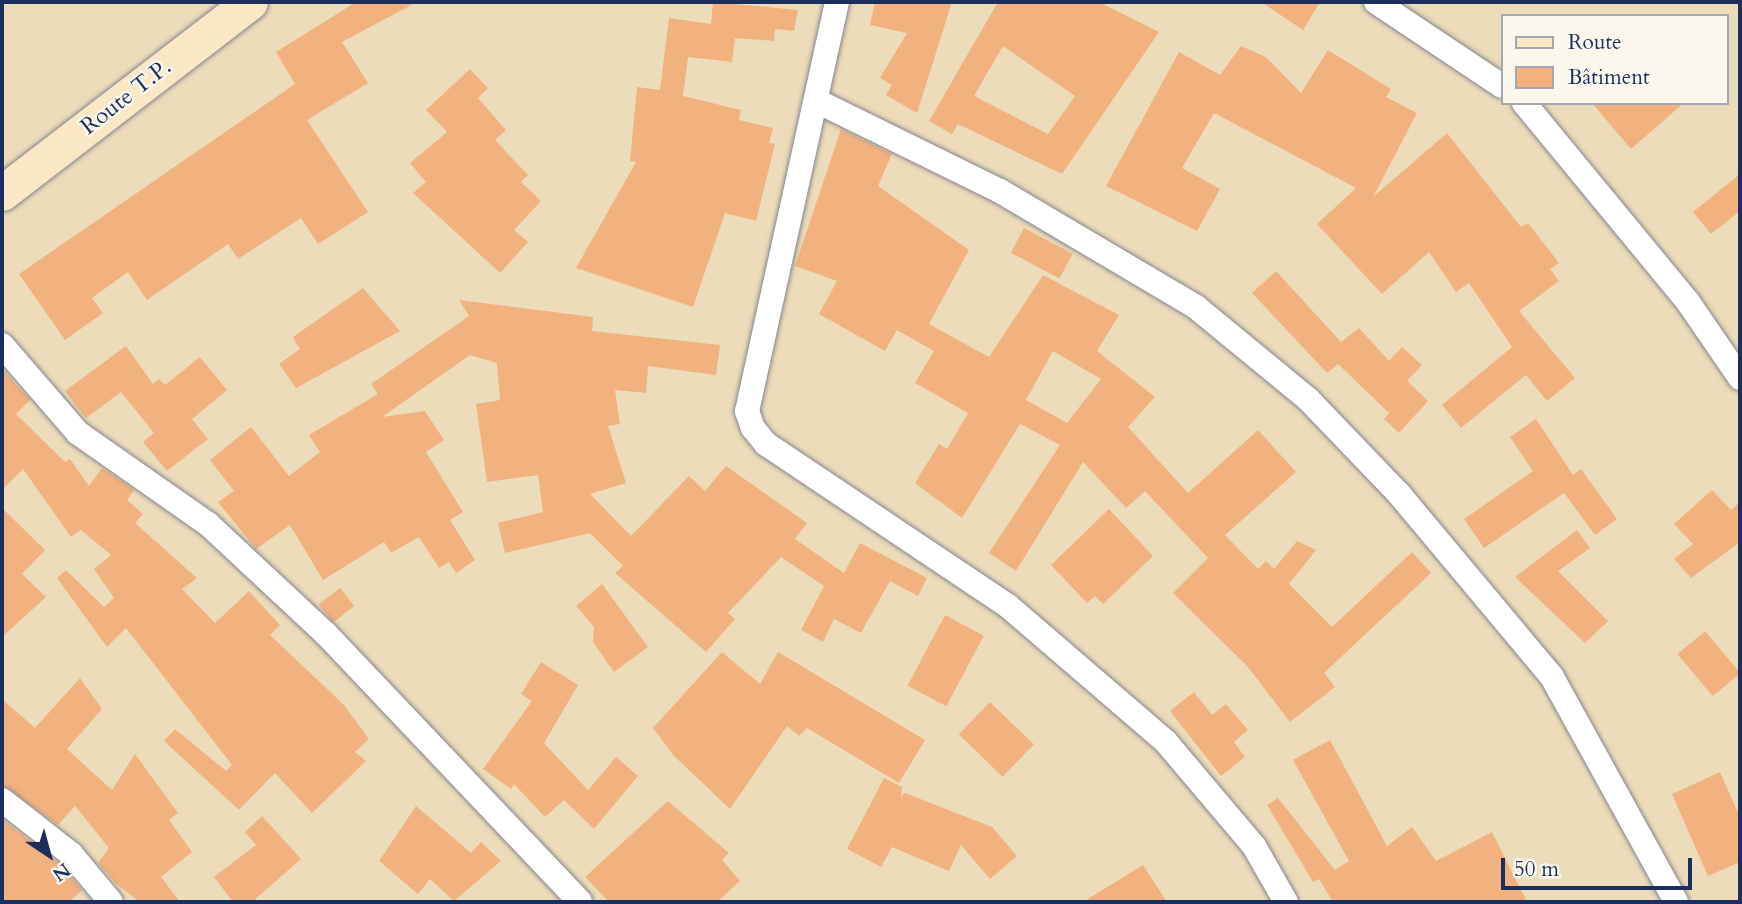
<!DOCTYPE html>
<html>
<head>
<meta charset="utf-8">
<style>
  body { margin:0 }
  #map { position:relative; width:1742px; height:904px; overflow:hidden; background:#eddcba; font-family:Cardo,serif }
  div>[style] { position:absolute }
  .building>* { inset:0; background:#f1b280; transform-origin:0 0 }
  .roads { filter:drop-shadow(0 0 2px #84868c) drop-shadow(0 0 2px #84868c) }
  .street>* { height:24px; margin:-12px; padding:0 12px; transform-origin:12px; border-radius:12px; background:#fff }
  .secondary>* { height:35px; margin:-17.5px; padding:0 17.5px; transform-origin:17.5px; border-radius:17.5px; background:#fae7c3 }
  span { translate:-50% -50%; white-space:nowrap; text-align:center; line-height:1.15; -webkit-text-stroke:5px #fbf7ec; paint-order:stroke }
  .street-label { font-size:23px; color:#1b2f5e }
  .frame { position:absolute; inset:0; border:4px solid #1b2f5e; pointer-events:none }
  .legend { position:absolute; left:1501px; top:14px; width:228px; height:91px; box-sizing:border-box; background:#fbf7ec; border:2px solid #a1a7b3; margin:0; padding:9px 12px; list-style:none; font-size:21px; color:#1b2f5e }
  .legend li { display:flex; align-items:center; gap:14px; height:35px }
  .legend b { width:35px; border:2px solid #a1a7b3 }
  .north { position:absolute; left:14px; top:820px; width:70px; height:70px; -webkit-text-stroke:5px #fbf7ec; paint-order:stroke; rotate:144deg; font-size:19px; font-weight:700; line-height:28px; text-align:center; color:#1b2f5e }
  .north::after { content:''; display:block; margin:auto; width:24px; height:32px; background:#1b2f5e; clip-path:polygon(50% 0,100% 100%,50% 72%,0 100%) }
  .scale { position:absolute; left:1501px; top:858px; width:191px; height:32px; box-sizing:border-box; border:4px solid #1b2f5e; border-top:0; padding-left:9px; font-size:21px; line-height:24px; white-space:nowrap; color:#1b2f5e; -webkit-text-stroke:5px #fbf7ec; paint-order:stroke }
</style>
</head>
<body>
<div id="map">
  <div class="building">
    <div style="clip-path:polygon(356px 2px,417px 2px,342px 42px,368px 83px,307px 120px,368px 212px,318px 244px,301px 218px,238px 259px,228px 244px,147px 300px,128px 272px,92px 298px,103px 313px,65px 340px,19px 274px,295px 84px,276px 52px)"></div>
    <div style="clip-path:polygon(713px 2px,798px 10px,794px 31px,775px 29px,774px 41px,735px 38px,732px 62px,688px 57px,683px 96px,741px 110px,739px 120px,773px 128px,769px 143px,775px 144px,756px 221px,725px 213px,693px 307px,576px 268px,636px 162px,630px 161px,637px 87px,660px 90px,669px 18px,711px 24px)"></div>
    <div style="clip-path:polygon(875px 2px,952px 2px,917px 113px,886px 95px,892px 85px,880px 78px,907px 33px,870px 25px)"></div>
    <div style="clip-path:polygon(evenodd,998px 2px,1099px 2px,1159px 32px,1062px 174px,958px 124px,952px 134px,929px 121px,998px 2px,1003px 46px,1075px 96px,1048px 134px,974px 96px,1003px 46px)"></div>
    <div style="clip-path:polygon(1261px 2px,1320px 2px,1303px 30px)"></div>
    <div style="clip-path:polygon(1241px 46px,1266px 57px,1301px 93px,1328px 50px,1391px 89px,1386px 97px,1417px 113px,1373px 197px,1447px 133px,1521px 227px,1528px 223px,1559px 263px,1550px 269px,1559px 281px,1519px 311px,1575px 378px,1547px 401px,1526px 375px,1461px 428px,1442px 405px,1512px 347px,1469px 283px,1456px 292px,1429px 252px,1382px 294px,1317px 224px,1356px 188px,1214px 113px,1182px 168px,1220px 189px,1197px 231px,1106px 186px,1179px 52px,1220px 75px)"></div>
    <div style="clip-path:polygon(470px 69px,488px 88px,478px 98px,506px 130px,495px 140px,528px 175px,521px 182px,541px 201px,514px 230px,528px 242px,500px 273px,413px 193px,426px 182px,410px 163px,447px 132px,426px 110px)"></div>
    <div style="clip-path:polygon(1592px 103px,1684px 103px,1631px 149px)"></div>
    <div style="clip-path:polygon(evenodd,841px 129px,892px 154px,878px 186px,969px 250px,929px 324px,989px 357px,1043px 275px,1119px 315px,1097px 351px,1155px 397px,1128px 427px,1188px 493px,1258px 430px,1296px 472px,1225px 535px,1258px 569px,1266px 561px,1274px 569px,1297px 541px,1316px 550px,1289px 584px,1332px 627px,1412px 552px,1431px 573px,1324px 673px,1335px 687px,1290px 722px,1248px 667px,1173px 593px,1208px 558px,1145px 491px,1126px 508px,1083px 462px,1016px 571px,989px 553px,1060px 445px,1020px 424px,962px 518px,915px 483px,939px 444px,947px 449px,968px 413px,915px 383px,934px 351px,897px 330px,885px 351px,819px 314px,837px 281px,795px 266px,841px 129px,1053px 351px,1101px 379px,1067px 423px,1026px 400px,1053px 351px)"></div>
    <div style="clip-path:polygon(1740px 174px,1740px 211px,1711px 234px,1693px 212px)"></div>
    <div style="left:1024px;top:228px;width:55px;height:28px;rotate:28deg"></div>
    <div style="clip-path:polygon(1276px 271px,1341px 342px,1359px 328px,1389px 361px,1402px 347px,1422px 365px,1407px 381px,1428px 401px,1399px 433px,1384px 419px,1389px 413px,1338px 364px,1327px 373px,1252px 293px)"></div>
    <div style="clip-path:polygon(363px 288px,400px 331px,296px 388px,279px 364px,300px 349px,293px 337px)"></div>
    <div style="clip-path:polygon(459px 300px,593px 317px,592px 331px,720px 345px,716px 375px,648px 366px,646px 393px,615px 390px,620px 424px,608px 426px,626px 483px,590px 494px,631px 536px,689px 476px,705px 491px,726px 466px,807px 523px,795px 539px,844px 573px,860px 543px,927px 578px,918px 596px,890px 581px,861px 633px,834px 619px,823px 642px,801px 630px,824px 586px,781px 557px,728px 613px,735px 619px,706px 652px,615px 573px,623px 566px,590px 533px,505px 553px,498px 523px,543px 512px,538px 475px,487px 482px,476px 404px,500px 400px,497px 363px,470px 355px,382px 417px,425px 411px,444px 440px,426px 452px,463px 512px,450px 520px,475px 560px,456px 573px,449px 562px,439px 568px,419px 537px,391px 553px,384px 542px,323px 580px,290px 525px,256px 549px,218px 502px,234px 491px,210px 460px,251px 427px,289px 476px,320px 452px,309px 435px,378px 394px,371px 384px,469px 316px)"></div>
    <div style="clip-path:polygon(126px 346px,153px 384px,159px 379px,165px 385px,200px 357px,227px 390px,192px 419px,208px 439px,167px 471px,143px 442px,154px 433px,121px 392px,86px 418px,65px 391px)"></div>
    <div style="clip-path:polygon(2px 369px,30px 400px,16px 414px,65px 462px,70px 459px,89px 486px,102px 468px,134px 490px,127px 500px,143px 514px,135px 523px,197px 578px,182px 589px,215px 623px,249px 591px,280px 625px,270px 635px,344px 705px,369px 739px,355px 752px,366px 761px,312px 813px,275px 773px,239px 810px,164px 741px,175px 729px,226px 771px,232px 765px,126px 628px,107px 647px,57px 578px,66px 570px,104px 607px,114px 598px,94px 569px,111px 555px,81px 530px,71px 537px,23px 469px,2px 490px)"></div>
    <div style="clip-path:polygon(1536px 419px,1573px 475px,1581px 469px,1617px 519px,1595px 535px,1564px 493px,1484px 548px,1464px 519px,1533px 471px,1510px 437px)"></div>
    <div style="clip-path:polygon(1712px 490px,1731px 510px,1740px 502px,1740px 542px,1691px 578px,1674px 559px,1693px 544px,1674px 524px)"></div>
    <div style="clip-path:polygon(2px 508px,45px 550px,22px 574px,46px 597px,2px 637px)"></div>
    <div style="clip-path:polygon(1109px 509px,1153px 556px,1103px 604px,1095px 596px,1087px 603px,1051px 565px)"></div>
    <div style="clip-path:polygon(1577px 530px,1590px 548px,1558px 571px,1608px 621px,1585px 643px,1515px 577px)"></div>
    <div style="clip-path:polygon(602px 584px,648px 647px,614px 672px,593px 642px,594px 627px,576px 606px)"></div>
    <div style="left:340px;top:588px;width:23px;height:27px;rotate:52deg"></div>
    <div style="left:945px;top:615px;width:44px;height:80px;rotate:28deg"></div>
    <div style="left:1705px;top:631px;width:55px;height:36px;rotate:50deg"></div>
    <div style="clip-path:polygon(722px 652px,760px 684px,778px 652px,925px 740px,899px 783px,807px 728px,799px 736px,787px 726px,730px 809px,673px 755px,653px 728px)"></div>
    <div style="clip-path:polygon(541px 662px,578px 685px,544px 743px,588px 790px,616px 757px,638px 776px,594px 829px,564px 800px,545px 817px,514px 784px,511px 789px,483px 769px,532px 701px,521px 694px)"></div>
    <div style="clip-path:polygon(80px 678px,102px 709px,67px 749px,112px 790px,135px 754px,178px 813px,169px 820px,192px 852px,161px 877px,180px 902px,140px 902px,115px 883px,98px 863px,109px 848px,75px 806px,58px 825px,2px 785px,2px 699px,35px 728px)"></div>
    <div style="clip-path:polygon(1194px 692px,1212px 715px,1226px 704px,1248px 730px,1234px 742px,1245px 757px,1221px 776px,1170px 711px)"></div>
    <div style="left:990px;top:702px;width:61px;height:45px;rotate:44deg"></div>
    <div style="clip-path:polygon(1330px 740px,1387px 846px,1412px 827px,1436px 861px,1492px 832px,1527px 902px,1333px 902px,1319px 879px,1313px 882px,1267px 805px,1278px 798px,1335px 870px,1349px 861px,1293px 760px)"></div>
    <div style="clip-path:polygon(1720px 772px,1740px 817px,1740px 862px,1708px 876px,1672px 794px)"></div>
    <div style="clip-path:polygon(884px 778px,902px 787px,901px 797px,905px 793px,992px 827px,1017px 856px,990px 879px,961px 845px,949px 871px,892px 847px,881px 867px,847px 849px)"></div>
    <div style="clip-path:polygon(668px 801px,729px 853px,722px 860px,740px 881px,717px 902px,609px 902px,585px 877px)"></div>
    <div style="clip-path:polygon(416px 806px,471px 853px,481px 842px,501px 861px,454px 901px,430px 879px,418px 894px,379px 861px)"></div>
    <div style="clip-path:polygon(262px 816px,301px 859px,252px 902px,233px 902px,214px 877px,256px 845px,245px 832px)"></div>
    <div style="clip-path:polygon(2px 819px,61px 865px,82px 890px,69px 902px,2px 902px)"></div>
    <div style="clip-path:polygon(1143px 865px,1167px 902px,1083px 902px,1130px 873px)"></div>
  </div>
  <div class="roads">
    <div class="street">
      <div style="left:837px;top:2px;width:419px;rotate:102.4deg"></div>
      <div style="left:747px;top:411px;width:18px;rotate:71deg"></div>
      <div style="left:753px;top:428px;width:21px;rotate:51deg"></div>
      <div style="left:766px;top:444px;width:291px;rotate:33.8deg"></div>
      <div style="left:1008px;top:606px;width:208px;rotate:40.7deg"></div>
      <div style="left:1166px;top:742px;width:136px;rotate:49.8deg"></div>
      <div style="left:1254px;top:846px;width:64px;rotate:60.3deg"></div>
      <div style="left:1376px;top:2px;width:151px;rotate:33.7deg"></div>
      <div style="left:819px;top:102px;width:202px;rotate:26.2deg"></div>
      <div style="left:1000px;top:191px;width:228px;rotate:30.6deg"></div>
      <div style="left:1196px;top:307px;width:145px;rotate:39.4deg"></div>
      <div style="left:1308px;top:399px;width:132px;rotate:46.2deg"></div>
      <div style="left:1399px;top:494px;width:239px;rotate:50.1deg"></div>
      <div style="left:1552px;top:677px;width:257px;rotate:61.1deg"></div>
      <div style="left:1524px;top:103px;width:258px;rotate:50.5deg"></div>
      <div style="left:1688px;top:302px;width:92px;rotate:55.6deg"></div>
      <div style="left:2px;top:345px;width:116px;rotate:49.2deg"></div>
      <div style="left:78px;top:433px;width:159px;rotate:35deg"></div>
      <div style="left:208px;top:524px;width:161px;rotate:43deg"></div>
      <div style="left:326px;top:634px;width:369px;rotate:46.5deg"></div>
      <div style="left:2px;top:800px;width:88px;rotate:38deg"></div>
      <div style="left:71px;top:854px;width:62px;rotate:50.2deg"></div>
    </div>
    <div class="secondary">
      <div style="left:2px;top:193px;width:313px;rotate:-37.6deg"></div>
    </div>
  </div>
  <div class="street-label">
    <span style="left:126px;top:97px;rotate:-38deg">Route T.P.</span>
  </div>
  <div class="frame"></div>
  <ul class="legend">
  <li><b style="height:9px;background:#fae7c3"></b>Route</li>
  <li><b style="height:19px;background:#f1b280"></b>Bâtiment</li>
  </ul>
  <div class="north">N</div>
  <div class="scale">50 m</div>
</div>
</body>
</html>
